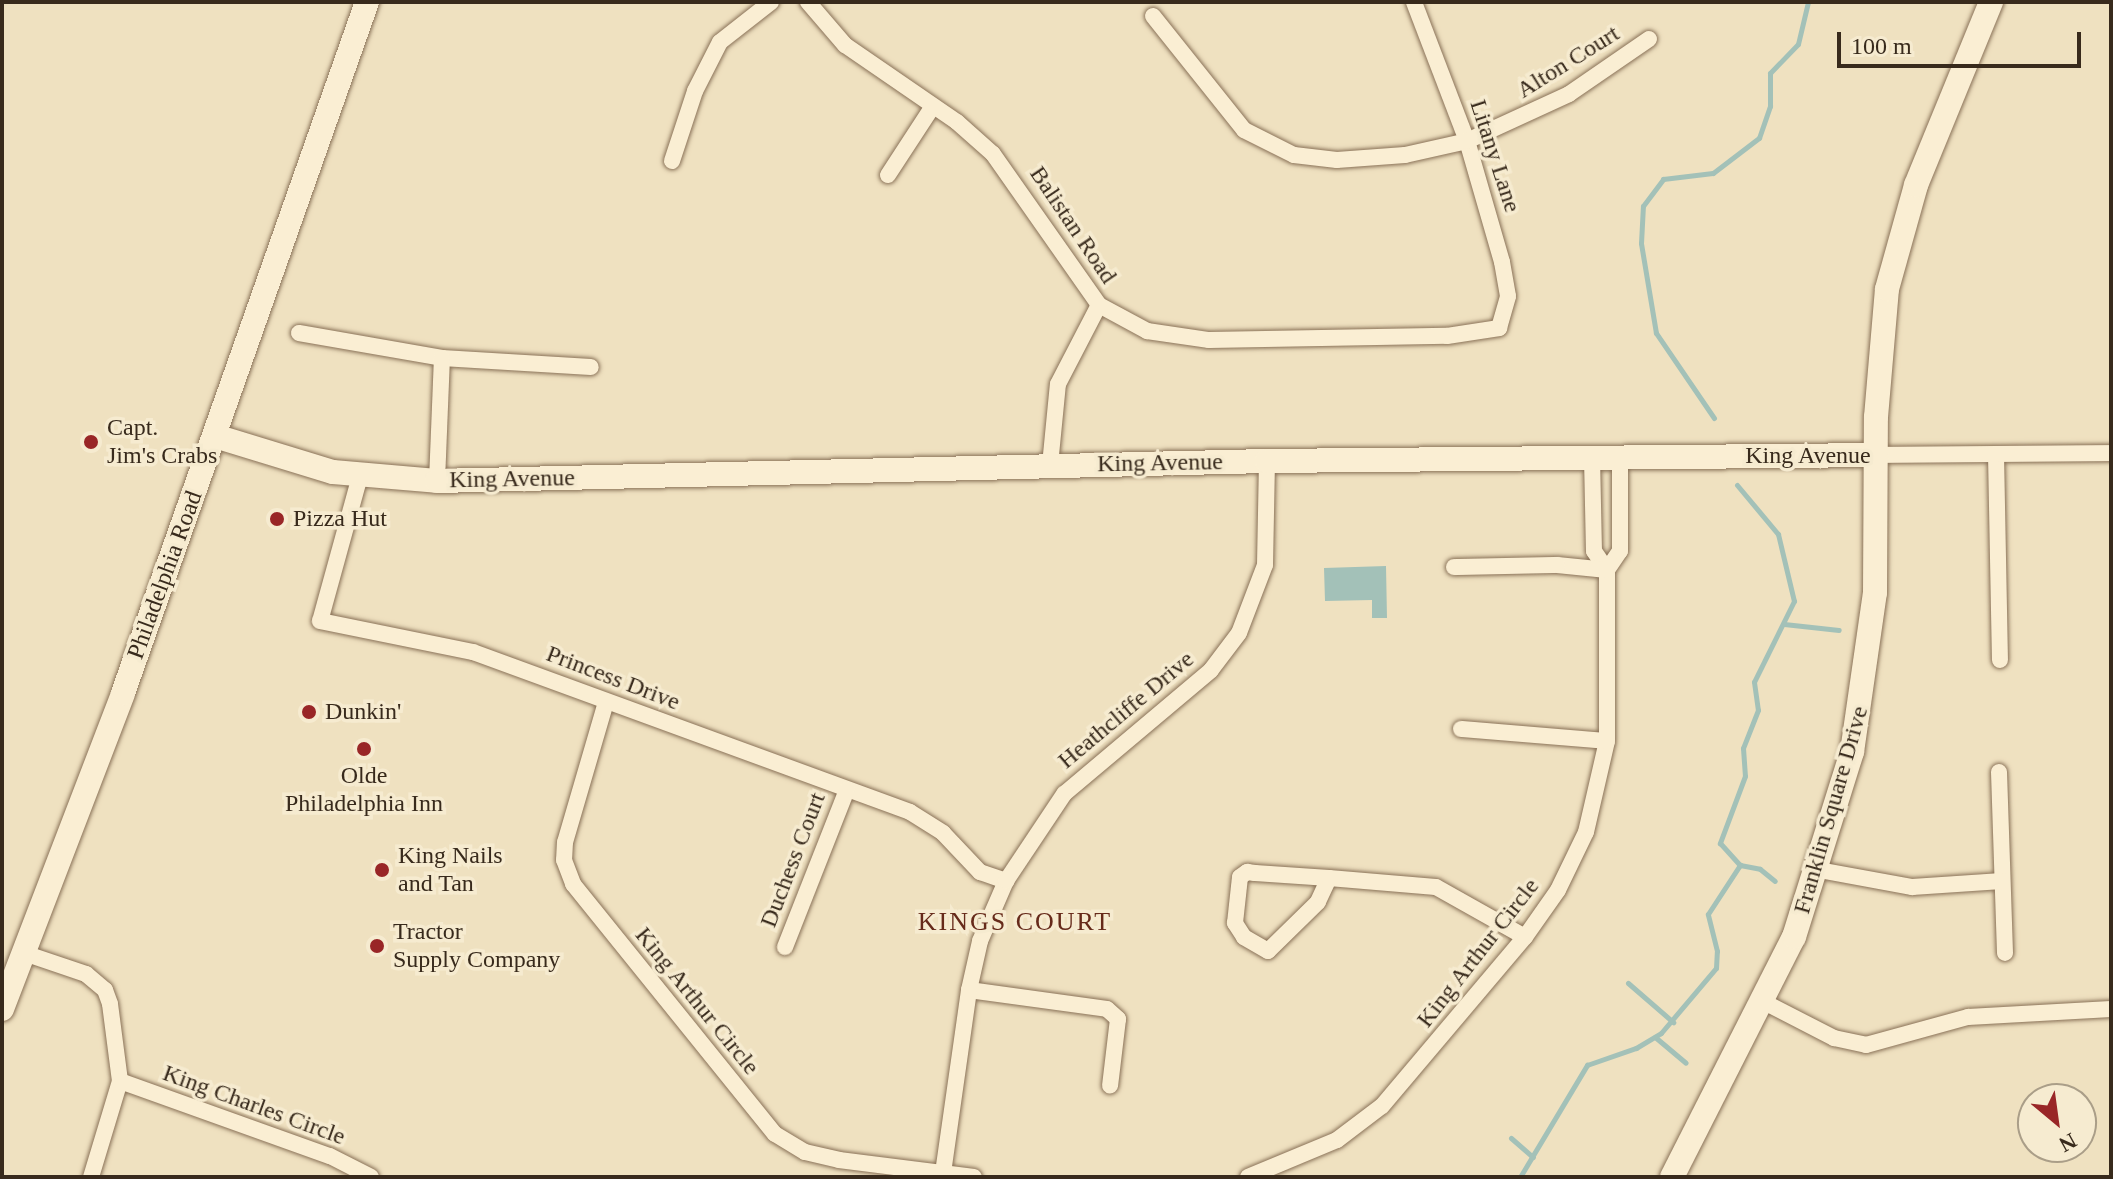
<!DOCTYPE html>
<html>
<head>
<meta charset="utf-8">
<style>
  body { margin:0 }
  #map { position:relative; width:2113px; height:1179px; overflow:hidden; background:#efe1c0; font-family:"Times New Roman",serif }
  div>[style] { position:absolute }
  .water>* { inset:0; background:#a3c1b8 }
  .stream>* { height:5px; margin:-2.5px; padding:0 2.5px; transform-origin:2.5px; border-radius:2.5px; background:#a3c1b8 }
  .roads { filter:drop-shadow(0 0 2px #897157) drop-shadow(0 0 2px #897157) }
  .street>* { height:16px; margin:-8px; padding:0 8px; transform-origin:8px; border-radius:8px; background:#faeed3 }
  .secondary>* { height:24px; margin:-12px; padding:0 12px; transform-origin:12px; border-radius:12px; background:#faeed3 }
  .dots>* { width:22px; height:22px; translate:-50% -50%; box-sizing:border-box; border:4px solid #f6ebd0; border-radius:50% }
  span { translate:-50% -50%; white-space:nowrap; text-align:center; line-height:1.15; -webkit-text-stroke:7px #f6ebd0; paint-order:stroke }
  .street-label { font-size:24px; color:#382a1c }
  .poi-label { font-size:24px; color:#382a1c }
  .left { translate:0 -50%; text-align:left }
  .neighbourhood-label { font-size:26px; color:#662a1a; letter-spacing:2px }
  .frame { position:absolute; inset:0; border:4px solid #382a1c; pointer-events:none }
  .north { position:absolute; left:2017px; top:1083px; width:80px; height:80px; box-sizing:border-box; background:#f6ebd0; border:2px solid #aa9e88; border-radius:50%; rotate:151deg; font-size:22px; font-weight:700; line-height:32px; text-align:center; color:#382a1c }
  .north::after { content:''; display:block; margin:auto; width:28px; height:36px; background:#992627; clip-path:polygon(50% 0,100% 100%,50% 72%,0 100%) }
  .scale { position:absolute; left:1837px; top:32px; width:244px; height:36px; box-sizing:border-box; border:4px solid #382a1c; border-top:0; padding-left:10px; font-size:24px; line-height:28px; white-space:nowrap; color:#382a1c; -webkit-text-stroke:6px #f6ebd0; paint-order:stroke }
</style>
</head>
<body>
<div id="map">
  <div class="water">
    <div style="clip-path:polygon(1386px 566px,1387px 618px,1372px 618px,1372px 600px,1325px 601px,1324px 568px)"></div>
  </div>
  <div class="stream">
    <div style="left:1714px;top:418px;width:103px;rotate:-124.3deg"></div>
    <div style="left:1656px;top:333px;width:91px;rotate:-99.5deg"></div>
    <div style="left:1641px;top:243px;width:37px;rotate:-87deg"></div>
    <div style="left:1643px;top:206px;width:34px;rotate:-53deg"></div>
    <div style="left:1663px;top:179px;width:50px;rotate:-6.8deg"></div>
    <div style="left:1713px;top:173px;width:58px;rotate:-37.3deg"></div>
    <div style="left:1759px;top:138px;width:34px;rotate:-71deg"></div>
    <div style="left:1770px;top:106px;width:33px;rotate:-90deg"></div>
    <div style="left:1770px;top:73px;width:40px;rotate:-46deg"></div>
    <div style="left:1798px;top:44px;width:43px;rotate:-76.6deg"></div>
    <div style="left:1737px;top:485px;width:64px;rotate:50.1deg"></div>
    <div style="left:1778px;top:534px;width:69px;rotate:76.6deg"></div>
    <div style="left:1794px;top:601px;width:90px;rotate:116.3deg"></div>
    <div style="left:1754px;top:682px;width:28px;rotate:82deg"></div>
    <div style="left:1758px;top:710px;width:41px;rotate:111.5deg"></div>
    <div style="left:1743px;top:748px;width:28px;rotate:86deg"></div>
    <div style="left:1745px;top:776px;width:72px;rotate:110.5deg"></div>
    <div style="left:1720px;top:843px;width:30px;rotate:48deg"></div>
    <div style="left:1740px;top:865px;width:20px;rotate:11deg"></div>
    <div style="left:1760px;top:869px;width:19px;rotate:39deg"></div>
    <div style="left:1784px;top:624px;width:55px;rotate:6.2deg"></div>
    <div style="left:1628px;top:983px;width:60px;rotate:40.9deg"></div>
    <div style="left:1655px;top:1037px;width:40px;rotate:40deg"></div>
    <div style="left:1511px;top:1138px;width:29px;rotate:41deg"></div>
    <div style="left:1520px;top:1177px;width:131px;rotate:-59.1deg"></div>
    <div style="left:1587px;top:1065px;width:52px;rotate:-19.1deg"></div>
    <div style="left:1636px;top:1048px;width:29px;rotate:-31deg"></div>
    <div style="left:1661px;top:1033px;width:85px;rotate:-49.8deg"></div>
    <div style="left:1716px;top:968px;width:17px;rotate:-87deg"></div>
    <div style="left:1717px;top:951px;width:38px;rotate:-104deg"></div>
    <div style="left:1708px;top:914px;width:59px;rotate:-56.9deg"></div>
  </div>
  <div class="roads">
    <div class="street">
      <div style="left:808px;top:2px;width:57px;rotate:49.3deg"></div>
      <div style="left:845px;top:45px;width:136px;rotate:34.5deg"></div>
      <div style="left:957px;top:122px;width:48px;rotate:41.6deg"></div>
      <div style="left:993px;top:154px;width:184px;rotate:54.9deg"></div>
      <div style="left:1099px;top:305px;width:55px;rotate:28.4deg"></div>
      <div style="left:1147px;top:331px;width:63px;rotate:8.3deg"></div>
      <div style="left:1209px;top:340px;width:238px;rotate:-1deg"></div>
      <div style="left:1447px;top:336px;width:53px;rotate:-8.7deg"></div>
      <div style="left:1499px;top:328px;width:33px;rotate:-74deg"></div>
      <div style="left:1508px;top:296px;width:35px;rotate:-100deg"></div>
      <div style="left:1502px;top:262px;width:126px;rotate:-106.1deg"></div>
      <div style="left:1467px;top:141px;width:149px;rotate:-110.9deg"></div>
      <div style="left:1153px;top:16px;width:146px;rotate:51.4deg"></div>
      <div style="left:1244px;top:130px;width:56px;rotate:26.6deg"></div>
      <div style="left:1294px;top:155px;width:43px;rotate:6.6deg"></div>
      <div style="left:1337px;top:160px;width:68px;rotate:-4.2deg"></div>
      <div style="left:1405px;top:155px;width:64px;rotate:-12.7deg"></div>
      <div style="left:1467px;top:141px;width:112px;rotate:-24.7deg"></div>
      <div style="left:1569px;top:94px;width:97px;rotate:-34.5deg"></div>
      <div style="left:672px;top:161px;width:74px;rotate:-71.8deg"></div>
      <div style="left:695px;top:91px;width:55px;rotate:-63deg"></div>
      <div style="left:720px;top:42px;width:65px;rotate:-38.1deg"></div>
      <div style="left:888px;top:175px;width:82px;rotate:-56.9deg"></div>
      <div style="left:299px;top:333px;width:145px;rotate:9.9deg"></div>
      <div style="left:442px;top:358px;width:149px;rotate:3.5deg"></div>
      <div style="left:1996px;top:454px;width:206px;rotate:88.9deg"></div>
      <div style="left:1877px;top:455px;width:234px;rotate:-0.5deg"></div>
      <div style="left:1592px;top:457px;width:94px;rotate:88.8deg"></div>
      <div style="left:1594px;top:551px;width:23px;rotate:56deg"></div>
      <div style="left:1607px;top:570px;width:23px;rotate:-56deg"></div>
      <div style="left:1620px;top:551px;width:94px;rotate:-90deg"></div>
      <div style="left:1050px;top:465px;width:81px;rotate:-84.4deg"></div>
      <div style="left:1058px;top:384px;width:89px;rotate:-62.6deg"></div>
      <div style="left:360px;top:476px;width:150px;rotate:105.4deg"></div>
      <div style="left:320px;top:621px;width:156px;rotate:11.5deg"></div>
      <div style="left:473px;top:652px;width:465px;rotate:20.1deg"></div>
      <div style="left:910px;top:812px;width:39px;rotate:32deg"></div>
      <div style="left:943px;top:833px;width:54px;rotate:46.5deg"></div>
      <div style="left:980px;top:872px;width:28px;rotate:19deg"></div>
      <div style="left:437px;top:481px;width:123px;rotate:-87.7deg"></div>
      <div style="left:606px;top:702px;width:146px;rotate:106.3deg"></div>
      <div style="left:565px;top:842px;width:18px;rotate:93deg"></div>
      <div style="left:564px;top:860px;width:26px;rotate:69deg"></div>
      <div style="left:573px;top:884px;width:321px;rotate:51.1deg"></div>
      <div style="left:775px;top:1134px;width:35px;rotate:31deg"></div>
      <div style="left:805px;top:1152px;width:35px;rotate:13deg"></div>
      <div style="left:839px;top:1160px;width:136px;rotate:7.2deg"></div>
      <div style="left:1461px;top:729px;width:146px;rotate:4.7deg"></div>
      <div style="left:1999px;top:772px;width:181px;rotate:88.1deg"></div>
      <div style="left:1819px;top:870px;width:95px;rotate:10.4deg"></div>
      <div style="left:1912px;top:887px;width:90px;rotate:-3.8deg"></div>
      <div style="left:1247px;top:872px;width:8px;rotate:7deg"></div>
      <div style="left:1255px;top:873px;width:74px;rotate:3.9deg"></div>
      <div style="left:1329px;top:878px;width:26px;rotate:115deg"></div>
      <div style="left:1318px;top:902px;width:70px;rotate:135.6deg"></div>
      <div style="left:1268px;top:951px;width:28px;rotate:-150deg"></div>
      <div style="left:1244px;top:937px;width:17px;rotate:-123deg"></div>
      <div style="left:1235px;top:923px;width:46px;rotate:-83.8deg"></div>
      <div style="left:1240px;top:877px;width:9px;rotate:-36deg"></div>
      <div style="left:1329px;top:878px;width:107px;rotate:4.8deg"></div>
      <div style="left:1436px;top:887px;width:102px;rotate:29.3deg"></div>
      <div style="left:785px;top:947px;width:169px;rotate:-68.5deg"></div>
      <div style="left:21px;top:952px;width:69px;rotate:18.7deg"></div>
      <div style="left:86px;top:974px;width:25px;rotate:40deg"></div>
      <div style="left:105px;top:990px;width:15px;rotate:70deg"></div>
      <div style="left:110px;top:1004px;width:78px;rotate:82.6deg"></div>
      <div style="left:120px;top:1081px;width:100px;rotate:106.8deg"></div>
      <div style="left:969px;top:990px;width:139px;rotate:7.8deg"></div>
      <div style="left:1107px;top:1009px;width:15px;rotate:42deg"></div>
      <div style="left:1118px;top:1019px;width:67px;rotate:96.8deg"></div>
      <div style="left:1764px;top:1002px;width:79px;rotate:27.2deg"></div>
      <div style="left:1834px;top:1038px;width:33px;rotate:12deg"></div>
      <div style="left:1866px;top:1045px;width:106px;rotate:-15.4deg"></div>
      <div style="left:1968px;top:1017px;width:143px;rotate:-3.2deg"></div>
      <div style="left:120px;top:1081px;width:223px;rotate:19.7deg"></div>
      <div style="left:330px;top:1156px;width:46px;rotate:27.1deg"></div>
      <div style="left:943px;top:1173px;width:185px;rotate:-81.9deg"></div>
      <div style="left:969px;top:990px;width:50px;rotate:-77.3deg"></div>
      <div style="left:980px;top:941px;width:65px;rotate:-66.6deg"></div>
      <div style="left:1006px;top:881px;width:105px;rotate:-56.3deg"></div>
      <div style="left:1064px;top:794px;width:192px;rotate:-40.1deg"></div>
      <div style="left:1211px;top:670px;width:46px;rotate:-52.9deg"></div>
      <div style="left:1239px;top:633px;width:73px;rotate:-69.1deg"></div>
      <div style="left:1265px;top:565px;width:104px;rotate:-88.9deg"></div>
      <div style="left:1248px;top:1177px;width:96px;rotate:-22.6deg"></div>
      <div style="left:1337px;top:1140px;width:56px;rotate:-37.1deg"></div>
      <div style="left:1382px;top:1106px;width:221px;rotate:-49.8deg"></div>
      <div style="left:1525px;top:937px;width:57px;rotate:-54.9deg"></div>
      <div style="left:1558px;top:890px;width:64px;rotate:-64.2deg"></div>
      <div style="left:1586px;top:832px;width:93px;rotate:-77deg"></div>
      <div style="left:1607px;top:741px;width:171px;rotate:-90deg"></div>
      <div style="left:1607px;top:570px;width:50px;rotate:-174.3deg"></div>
      <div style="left:1557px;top:565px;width:103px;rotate:178.9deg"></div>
    </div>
    <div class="secondary">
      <div style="left:215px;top:436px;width:123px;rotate:17deg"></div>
      <div style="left:333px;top:472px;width:104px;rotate:4.9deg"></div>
      <div style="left:437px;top:481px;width:830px;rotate:-1.38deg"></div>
      <div style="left:1267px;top:461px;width:610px;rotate:-0.56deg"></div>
      <div style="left:2px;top:1009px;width:338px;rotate:-69deg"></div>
      <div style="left:123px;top:693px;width:733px;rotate:-70.55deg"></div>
      <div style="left:1672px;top:1177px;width:269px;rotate:-63.1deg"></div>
      <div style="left:1794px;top:937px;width:194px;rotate:-72.6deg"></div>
      <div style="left:1852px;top:752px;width:161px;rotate:-81.8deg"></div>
      <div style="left:1875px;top:593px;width:176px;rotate:-89.7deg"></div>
      <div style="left:1876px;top:417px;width:128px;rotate:-85.1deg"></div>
      <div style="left:1887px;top:289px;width:108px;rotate:-74.4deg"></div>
      <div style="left:1916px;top:185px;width:198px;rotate:-67.7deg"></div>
    </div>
  </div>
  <div class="dots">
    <div style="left:91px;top:442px;background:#992627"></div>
    <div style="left:277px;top:519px;background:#992627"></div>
    <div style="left:309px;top:712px;background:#992627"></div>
    <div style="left:364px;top:749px;background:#992627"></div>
    <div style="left:382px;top:870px;background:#992627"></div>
    <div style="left:377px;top:946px;background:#992627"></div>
  </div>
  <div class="street-label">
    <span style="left:1568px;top:62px;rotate:-32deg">Alton Court</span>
    <span style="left:1495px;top:156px;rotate:72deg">Litany Lane</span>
    <span style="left:1073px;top:225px;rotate:56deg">Balistan Road</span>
    <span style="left:1808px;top:456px">King Avenue</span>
    <span style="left:1160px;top:463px;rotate:-1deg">King Avenue</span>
    <span style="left:512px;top:479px;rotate:-1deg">King Avenue</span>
    <span style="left:165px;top:575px;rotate:-70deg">Philadelphia Road</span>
    <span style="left:613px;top:678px;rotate:21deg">Princess Drive</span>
    <span style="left:1126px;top:710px;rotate:-40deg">Heathcliffe Drive</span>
    <span style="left:1831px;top:810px;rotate:-74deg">Franklin Square Drive</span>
    <span style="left:793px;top:860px;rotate:-69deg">Duchess Court</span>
    <span style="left:1478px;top:953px;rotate:-52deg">King Arthur Circle</span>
    <span style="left:697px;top:1001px;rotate:51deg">King Arthur Circle</span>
    <span style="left:254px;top:1105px;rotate:20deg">King Charles Circle</span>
  </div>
  <div class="poi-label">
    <span class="left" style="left:107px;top:442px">Capt.<br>Jim's Crabs</span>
    <span class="left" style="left:293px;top:519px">Pizza Hut</span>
    <span class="left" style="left:325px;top:712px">Dunkin'</span>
    <span style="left:364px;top:790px">Olde<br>Philadelphia Inn</span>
    <span class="left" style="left:398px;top:870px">King Nails<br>and Tan</span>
    <span class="left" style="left:393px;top:946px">Tractor<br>Supply Company</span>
  </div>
  <div class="neighbourhood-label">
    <span style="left:1015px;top:922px">KINGS COURT</span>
  </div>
  <div class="frame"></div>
  <div class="north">N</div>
  <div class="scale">100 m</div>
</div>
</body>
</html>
